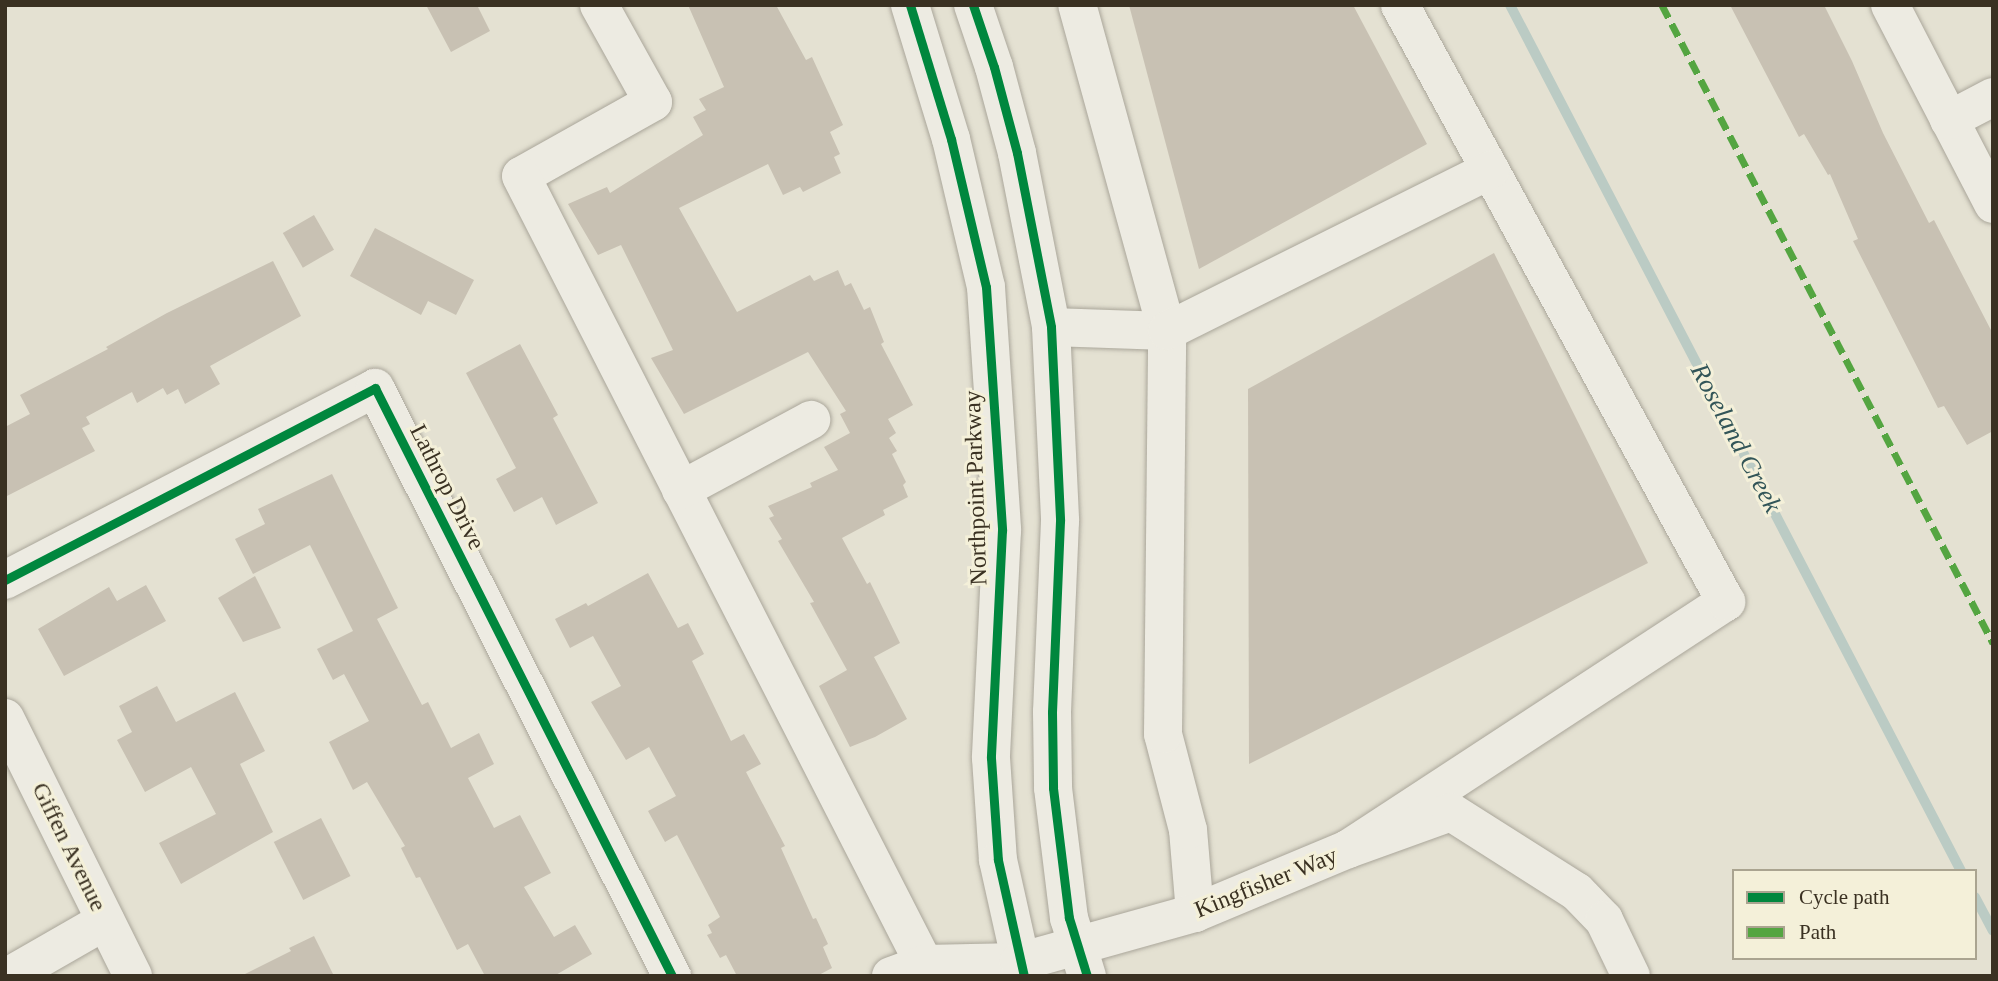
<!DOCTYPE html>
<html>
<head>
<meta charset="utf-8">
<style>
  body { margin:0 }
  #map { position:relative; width:1998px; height:981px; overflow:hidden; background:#e4e1d2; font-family:Georgia,serif }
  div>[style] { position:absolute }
  .stream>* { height:10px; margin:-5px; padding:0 5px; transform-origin:5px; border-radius:5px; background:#bbcbc4 }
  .building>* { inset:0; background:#c8c1b3; transform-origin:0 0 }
  .roads { filter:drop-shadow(0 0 2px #aaa69a) drop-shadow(0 0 2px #aaa69a) }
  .minor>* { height:38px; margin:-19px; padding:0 19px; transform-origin:19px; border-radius:19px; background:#edebe2 }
  .quiet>* { height:7px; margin-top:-3.5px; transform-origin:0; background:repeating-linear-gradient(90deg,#54a541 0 14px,transparent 0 21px) }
  .cycleway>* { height:9px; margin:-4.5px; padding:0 4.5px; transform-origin:4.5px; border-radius:4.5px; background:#00873e }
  span { translate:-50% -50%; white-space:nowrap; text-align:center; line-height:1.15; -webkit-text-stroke:6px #f4f0d9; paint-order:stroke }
  .street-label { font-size:24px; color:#3a3122 }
  .water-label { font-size:26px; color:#325558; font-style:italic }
  .frame { position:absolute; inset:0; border:7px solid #3a3122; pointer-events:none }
  .legend { position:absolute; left:1732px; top:869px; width:245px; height:91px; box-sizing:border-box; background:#f4f0d9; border:2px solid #aaa490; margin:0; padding:9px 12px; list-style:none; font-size:21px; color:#3a3122 }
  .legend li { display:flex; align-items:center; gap:14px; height:35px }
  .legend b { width:35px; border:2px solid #aaa490 }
</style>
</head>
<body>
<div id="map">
  <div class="stream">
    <div style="left:1510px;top:5px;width:976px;rotate:62.49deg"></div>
    <div style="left:1975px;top:897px;width:38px;rotate:62deg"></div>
  </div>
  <div class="building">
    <div style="clip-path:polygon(426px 5px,477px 5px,490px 31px,451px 52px)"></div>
    <div style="clip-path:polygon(688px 5px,776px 5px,806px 60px,812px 57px,843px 125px,830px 132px,840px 154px,834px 157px,841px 173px,803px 192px,800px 187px,783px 195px,768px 164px,679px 208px,737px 312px,810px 275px,814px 281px,838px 270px,845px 286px,851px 283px,864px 310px,870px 307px,884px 342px,881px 344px,913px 405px,888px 419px,896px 433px,889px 438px,897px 451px,892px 454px,906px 482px,903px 485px,908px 497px,883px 510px,885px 515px,842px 538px,867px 584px,870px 582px,900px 643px,874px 657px,907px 719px,875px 737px,850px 747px,819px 686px,847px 670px,810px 603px,814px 602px,778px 541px,782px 539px,769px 518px,774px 516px,768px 506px,812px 487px,810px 483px,838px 470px,824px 447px,850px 433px,840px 414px,846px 411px,808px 352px,684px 414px,651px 358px,673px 350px,621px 245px,598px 255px,568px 204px,607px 187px,610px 193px,703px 135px,693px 117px,706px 110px,699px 99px,724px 87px)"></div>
    <div style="clip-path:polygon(1129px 5px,1353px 5px,1427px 144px,1199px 269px)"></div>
    <div style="clip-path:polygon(1730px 5px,1824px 5px,1852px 61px,1883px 133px,1929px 223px,1934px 220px,1993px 334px,1993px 431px,1967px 445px,1944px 406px,1938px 408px,1853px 241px,1858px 239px,1830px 174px,1828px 175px,1804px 134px,1799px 137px)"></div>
    <div style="left:314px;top:215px;width:40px;height:36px;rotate:60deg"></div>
    <div style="clip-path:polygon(375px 228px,474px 280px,456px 315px,428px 301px,421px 315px,350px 276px)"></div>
    <div style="clip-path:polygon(1494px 253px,1648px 563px,1249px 764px,1248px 389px)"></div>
    <div style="clip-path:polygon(273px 261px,301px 316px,210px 366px,220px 384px,185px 404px,178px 389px,167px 395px,163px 388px,137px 403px,132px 392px,86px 417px,90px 424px,82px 428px,95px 451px,5px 497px,5px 427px,30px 414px,20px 395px,108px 349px,106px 347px,167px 313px)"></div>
    <div style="clip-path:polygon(520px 344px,558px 415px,553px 418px,598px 503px,556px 525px,542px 497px,514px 512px,496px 479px,516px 468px,466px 373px)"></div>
    <div style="clip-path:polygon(332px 474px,398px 608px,377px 619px,422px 705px,428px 702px,451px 748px,479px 733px,494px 764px,468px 778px,494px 828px,520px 815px,551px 873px,524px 887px,554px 937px,575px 925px,592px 954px,554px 976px,485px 976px,468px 944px,457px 950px,420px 877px,416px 878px,401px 848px,405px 846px,367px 782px,353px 790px,329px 742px,369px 721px,344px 674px,333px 680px,317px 649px,353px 631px,310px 545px,253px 574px,235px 539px,265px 524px,258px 509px)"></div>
    <div style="clip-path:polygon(648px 573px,678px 628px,688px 623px,704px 654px,692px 661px,731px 741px,744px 734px,761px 764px,746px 772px,785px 846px,781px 848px,813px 919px,816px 918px,828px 944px,823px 947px,832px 968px,817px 976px,737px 976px,726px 955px,720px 958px,707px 935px,712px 933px,708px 925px,720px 917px,677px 835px,665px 842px,648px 811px,676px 796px,649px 747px,626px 760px,591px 702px,621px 686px,593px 636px,570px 648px,555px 619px,586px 603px,588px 606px)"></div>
    <div style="clip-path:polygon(255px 576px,281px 628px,243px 642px,218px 598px)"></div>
    <div style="clip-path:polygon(146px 585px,166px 621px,64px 676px,38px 629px,109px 587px,117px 601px)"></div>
    <div style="clip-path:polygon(157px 686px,176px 722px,235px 692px,265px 751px,240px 764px,273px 832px,181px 884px,159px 843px,216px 814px,191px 767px,145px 792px,117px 740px,132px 732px,119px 706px)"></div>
    <div style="left:321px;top:818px;width:65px;height:53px;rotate:63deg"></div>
    <div style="clip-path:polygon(314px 936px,334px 976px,241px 976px,291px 951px,289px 948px)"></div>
  </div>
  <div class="roads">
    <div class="minor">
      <div style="left:599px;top:5px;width:111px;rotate:60.9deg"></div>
      <div style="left:653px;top:102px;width:151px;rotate:150.7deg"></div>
      <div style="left:521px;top:176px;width:885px;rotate:62.91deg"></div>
      <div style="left:910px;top:5px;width:140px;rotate:73deg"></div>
      <div style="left:951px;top:139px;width:152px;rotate:76.7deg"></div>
      <div style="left:986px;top:287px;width:244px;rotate:86.2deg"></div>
      <div style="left:1002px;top:530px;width:228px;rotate:92.8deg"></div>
      <div style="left:991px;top:758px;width:102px;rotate:86.1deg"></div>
      <div style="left:998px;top:860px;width:119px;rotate:77.4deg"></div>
      <div style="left:973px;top:5px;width:65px;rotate:71.3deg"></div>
      <div style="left:994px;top:67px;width:89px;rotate:75deg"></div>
      <div style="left:1017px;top:153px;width:177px;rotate:78.9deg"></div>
      <div style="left:1051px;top:327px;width:194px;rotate:87.3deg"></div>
      <div style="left:1060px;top:521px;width:191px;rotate:92.4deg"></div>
      <div style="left:1052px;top:712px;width:76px;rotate:89.2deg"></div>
      <div style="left:1053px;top:788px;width:131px;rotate:83deg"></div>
      <div style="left:1069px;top:918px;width:61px;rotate:72.8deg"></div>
      <div style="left:1890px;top:5px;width:224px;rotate:62.6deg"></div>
      <div style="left:1949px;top:120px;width:50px;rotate:-27.6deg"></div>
      <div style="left:1051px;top:327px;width:116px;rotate:2deg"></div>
      <div style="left:1167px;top:331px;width:338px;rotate:-105.4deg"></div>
      <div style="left:681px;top:490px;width:148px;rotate:-28.3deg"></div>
      <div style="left:5px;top:580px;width:417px;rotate:-27.4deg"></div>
      <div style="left:375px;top:388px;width:659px;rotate:63.2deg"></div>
      <div style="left:5px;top:718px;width:288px;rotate:63.6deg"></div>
      <div style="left:1348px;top:849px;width:452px;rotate:-33.2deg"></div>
      <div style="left:1726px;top:602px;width:680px;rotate:-118.64deg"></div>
      <div style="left:1195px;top:913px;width:83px;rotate:-94.8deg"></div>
      <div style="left:1188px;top:830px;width:99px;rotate:-104.6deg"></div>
      <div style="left:1163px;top:734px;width:403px;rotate:-89.4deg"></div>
      <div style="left:1167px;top:331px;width:361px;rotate:-26.5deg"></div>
      <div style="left:9px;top:976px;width:111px;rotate:-29.8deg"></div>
      <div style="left:891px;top:976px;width:35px;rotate:-20deg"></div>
      <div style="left:924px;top:964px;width:95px;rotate:-1.2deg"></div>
      <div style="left:1019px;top:962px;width:183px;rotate:-15.6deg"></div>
      <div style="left:1195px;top:913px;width:166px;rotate:-22.7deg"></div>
      <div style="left:1348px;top:849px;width:109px;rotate:-19.8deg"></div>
      <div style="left:1451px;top:812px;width:149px;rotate:32.4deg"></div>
      <div style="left:1577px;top:892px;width:39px;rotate:46deg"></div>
      <div style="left:1604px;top:920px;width:62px;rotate:64.3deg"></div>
    </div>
  </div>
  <div class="quiet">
    <div style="left:1662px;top:5px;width:719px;rotate:62.58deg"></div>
  </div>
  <div class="cycleway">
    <div style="left:910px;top:5px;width:140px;rotate:73deg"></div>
    <div style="left:951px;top:139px;width:152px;rotate:76.7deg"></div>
    <div style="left:986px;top:287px;width:244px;rotate:86.2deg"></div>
    <div style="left:1002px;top:530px;width:228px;rotate:92.8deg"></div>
    <div style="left:991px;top:758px;width:102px;rotate:86.1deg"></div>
    <div style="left:998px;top:860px;width:119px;rotate:77.4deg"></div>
    <div style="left:973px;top:5px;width:65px;rotate:71.3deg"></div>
    <div style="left:994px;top:67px;width:89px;rotate:75deg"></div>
    <div style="left:1017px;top:153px;width:177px;rotate:78.9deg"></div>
    <div style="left:1051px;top:327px;width:194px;rotate:87.3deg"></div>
    <div style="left:1060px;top:521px;width:191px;rotate:92.4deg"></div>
    <div style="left:1052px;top:712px;width:76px;rotate:89.2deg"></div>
    <div style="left:1053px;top:788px;width:131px;rotate:83deg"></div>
    <div style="left:1069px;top:918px;width:61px;rotate:72.8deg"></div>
    <div style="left:5px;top:580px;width:417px;rotate:-27.4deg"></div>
    <div style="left:375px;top:388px;width:659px;rotate:63.2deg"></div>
  </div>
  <div class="street-label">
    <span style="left:447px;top:487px;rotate:63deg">Lathrop Drive</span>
    <span style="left:976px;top:488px;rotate:-92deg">Northpoint Parkway</span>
    <span style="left:69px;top:847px;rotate:64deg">Giffen Avenue</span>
    <span style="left:1266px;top:883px;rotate:-22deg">Kingfisher Way</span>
  </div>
  <div class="water-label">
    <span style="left:1736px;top:438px;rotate:62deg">Roseland Creek</span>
  </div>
  <div class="frame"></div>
  <ul class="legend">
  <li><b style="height:9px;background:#00873e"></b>Cycle path</li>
  <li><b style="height:9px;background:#54a541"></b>Path</li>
  </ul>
</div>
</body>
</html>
